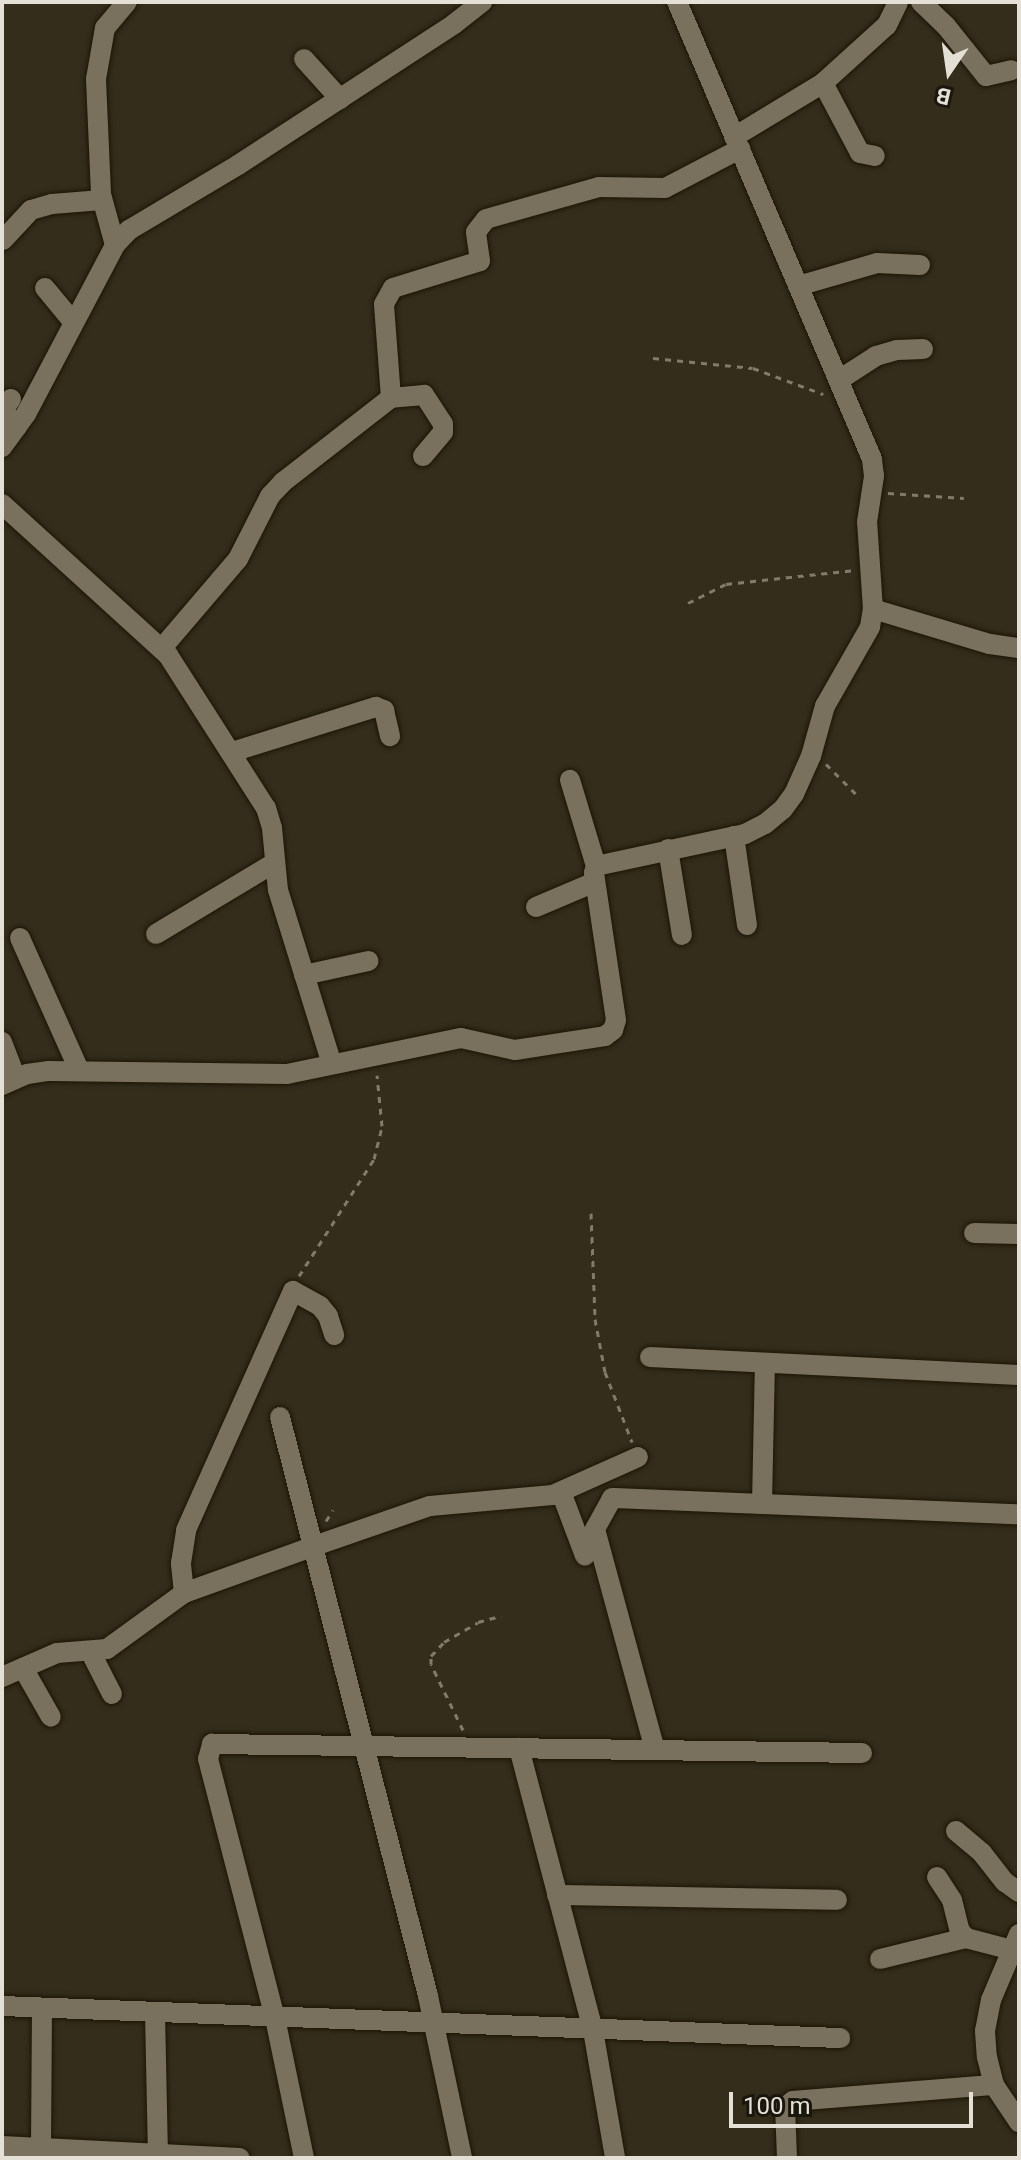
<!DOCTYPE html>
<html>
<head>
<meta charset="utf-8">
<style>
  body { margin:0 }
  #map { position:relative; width:1021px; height:2160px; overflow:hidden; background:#342d1c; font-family:Roboto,sans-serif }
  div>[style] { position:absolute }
  .path>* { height:3px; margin-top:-1.5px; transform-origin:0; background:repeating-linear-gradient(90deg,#817b6c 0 6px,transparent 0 12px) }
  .roads { filter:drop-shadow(0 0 2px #1c1505) drop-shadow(0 0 2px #1c1505) }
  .minor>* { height:20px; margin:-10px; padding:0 10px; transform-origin:10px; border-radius:10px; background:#79715d }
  span { translate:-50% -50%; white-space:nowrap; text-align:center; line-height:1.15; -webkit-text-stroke:8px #19160e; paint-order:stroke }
  .frame { position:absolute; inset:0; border:4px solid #e4e0d5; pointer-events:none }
  .north { position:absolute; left:909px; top:32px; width:80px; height:80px; -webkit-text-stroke:6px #19160e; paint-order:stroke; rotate:193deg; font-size:22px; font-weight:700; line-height:32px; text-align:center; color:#e4e0d5 }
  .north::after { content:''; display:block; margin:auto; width:28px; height:36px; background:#e4e0d5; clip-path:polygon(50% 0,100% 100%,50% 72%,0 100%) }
  .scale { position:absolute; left:729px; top:2092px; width:244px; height:36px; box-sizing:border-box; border:4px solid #e4e0d5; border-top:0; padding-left:10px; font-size:24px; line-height:28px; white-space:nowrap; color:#e4e0d5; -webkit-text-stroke:6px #19160e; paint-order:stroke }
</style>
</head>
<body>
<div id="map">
  <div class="path">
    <div style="left:653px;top:358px;width:100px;rotate:5.7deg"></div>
    <div style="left:753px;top:368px;width:75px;rotate:20.4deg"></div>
    <div style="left:888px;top:493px;width:76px;rotate:3.8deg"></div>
    <div style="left:688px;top:603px;width:42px;rotate:-26.6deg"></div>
    <div style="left:726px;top:584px;width:130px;rotate:-6.2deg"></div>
    <div style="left:826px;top:764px;width:44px;rotate:45deg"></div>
    <div style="left:591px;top:1213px;width:106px;rotate:87.8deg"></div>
    <div style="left:595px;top:1319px;width:54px;rotate:79.3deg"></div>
    <div style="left:605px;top:1372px;width:75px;rotate:68.9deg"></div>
    <div style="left:299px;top:1276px;width:139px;rotate:-57.3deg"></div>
    <div style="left:374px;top:1159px;width:34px;rotate:-76deg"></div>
    <div style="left:382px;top:1126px;width:51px;rotate:-95.6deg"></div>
    <div style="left:326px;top:1521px;width:13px;rotate:-58deg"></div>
    <div style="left:463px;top:1730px;width:73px;rotate:-115.9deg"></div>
    <div style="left:431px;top:1664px;width:8px;rotate:-90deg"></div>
    <div style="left:431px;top:1656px;width:19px;rotate:-47deg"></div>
    <div style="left:444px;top:1642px;width:39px;rotate:-30deg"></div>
    <div style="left:478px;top:1622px;width:24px;rotate:-15deg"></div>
  </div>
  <div class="roads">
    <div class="minor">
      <div style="left:921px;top:2px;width:35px;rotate:44deg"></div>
      <div style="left:946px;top:26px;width:64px;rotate:51.3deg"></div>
      <div style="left:986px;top:76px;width:26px;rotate:-13deg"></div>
      <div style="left:304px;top:59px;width:54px;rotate:48deg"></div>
      <div style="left:823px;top:83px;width:79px;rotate:62.1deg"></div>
      <div style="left:860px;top:153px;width:15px;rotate:11deg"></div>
      <div style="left:734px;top:137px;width:104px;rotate:-31.2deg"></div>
      <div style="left:823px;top:83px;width:86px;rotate:-42.2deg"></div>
      <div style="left:887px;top:25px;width:25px;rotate:-64deg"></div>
      <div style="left:3px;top:240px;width:41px;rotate:-47deg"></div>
      <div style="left:31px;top:210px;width:22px;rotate:-16deg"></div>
      <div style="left:52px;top:204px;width:50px;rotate:-4.6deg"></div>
      <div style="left:115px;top:245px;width:53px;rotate:-105.4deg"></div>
      <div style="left:101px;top:194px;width:115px;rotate:-92.5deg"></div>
      <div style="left:96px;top:79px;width:52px;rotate:-80deg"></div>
      <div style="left:105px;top:28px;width:34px;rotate:-50deg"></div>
      <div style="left:798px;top:286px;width:82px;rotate:-16.2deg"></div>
      <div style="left:877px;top:263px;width:43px;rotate:2.7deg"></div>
      <div style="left:45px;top:288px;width:45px;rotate:50.4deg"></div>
      <div style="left:839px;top:380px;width:44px;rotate:-33deg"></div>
      <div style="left:876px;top:356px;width:22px;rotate:-16deg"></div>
      <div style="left:897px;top:350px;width:26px;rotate:-2deg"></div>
      <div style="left:11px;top:399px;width:14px;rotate:126deg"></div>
      <div style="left:3px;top:410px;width:22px;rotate:51deg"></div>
      <div style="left:2px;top:447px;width:41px;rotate:-54deg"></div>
      <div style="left:26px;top:414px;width:191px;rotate:-62.2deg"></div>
      <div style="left:115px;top:245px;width:21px;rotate:-47deg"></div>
      <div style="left:129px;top:230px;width:127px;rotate:-30.8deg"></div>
      <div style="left:238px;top:165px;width:258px;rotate:-33.1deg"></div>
      <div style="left:454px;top:24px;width:36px;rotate:-38deg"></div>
      <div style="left:423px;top:456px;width:31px;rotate:-50deg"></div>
      <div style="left:443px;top:432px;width:8px;rotate:-90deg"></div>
      <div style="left:443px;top:424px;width:35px;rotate:-123deg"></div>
      <div style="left:424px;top:395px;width:33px;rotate:175deg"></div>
      <div style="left:391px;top:398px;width:94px;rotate:-94.3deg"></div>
      <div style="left:384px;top:304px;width:18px;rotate:-61deg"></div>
      <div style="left:393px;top:288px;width:91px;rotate:-17.2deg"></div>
      <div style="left:480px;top:261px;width:29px;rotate:-98deg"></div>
      <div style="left:476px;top:232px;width:16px;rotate:-52deg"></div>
      <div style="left:486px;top:219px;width:117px;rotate:-15.8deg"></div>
      <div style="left:599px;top:187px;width:66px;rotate:0.9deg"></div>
      <div style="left:665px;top:188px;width:85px;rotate:-27.5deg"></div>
      <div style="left:2px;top:504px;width:224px;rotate:42.3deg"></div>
      <div style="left:168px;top:655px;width:182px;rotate:57.4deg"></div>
      <div style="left:266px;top:808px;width:21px;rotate:73deg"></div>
      <div style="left:272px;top:828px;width:62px;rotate:84.5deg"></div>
      <div style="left:278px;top:890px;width:182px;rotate:72.8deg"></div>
      <div style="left:873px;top:609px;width:122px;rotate:16.7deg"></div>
      <div style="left:990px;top:644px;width:29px;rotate:8deg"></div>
      <div style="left:162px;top:648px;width:117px;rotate:-49.5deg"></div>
      <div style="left:238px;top:559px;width:71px;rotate:-63.1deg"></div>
      <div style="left:270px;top:496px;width:19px;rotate:-47deg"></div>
      <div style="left:283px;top:482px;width:137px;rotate:-37.9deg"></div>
      <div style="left:232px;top:752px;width:151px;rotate:-17.4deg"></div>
      <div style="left:376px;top:707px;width:9px;rotate:21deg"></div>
      <div style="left:384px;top:710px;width:27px;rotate:77deg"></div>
      <div style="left:734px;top:836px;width:90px;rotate:81.7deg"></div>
      <div style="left:668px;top:849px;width:87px;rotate:80.8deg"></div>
      <div style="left:596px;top:866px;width:152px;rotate:-12.1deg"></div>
      <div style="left:745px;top:834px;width:22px;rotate:-27deg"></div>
      <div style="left:765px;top:824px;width:23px;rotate:-40deg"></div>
      <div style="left:783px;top:809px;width:19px;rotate:-54deg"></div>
      <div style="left:794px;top:794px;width:42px;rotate:-65.9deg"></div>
      <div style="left:811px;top:756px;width:52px;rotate:-74.4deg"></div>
      <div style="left:825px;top:706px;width:91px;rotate:-60.3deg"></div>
      <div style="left:870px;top:627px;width:18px;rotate:-81deg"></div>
      <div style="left:873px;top:609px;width:87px;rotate:-93.9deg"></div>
      <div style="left:867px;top:522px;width:47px;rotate:-81.3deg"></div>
      <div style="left:874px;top:476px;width:17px;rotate:-97deg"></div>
      <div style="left:872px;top:459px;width:497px;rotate:-113.1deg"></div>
      <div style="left:536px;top:907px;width:64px;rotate:-23deg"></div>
      <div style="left:156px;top:934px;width:138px;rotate:-31deg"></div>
      <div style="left:20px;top:938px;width:145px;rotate:65.9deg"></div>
      <div style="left:304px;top:975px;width:66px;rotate:-12.3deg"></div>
      <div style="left:2px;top:1042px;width:39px;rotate:69deg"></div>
      <div style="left:2px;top:1085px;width:27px;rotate:-24deg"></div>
      <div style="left:27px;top:1074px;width:22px;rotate:-8deg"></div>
      <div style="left:49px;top:1071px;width:238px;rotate:0.7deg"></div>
      <div style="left:287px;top:1074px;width:178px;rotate:-11.7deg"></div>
      <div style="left:461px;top:1038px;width:55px;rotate:12.5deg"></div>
      <div style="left:515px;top:1050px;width:91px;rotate:-8.8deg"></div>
      <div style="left:605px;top:1036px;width:10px;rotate:-37deg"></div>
      <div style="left:613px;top:1030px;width:10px;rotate:-73deg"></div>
      <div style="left:616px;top:1020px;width:149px;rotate:-98.5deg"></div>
      <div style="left:594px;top:873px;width:7px;rotate:-74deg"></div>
      <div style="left:596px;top:866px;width:90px;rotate:-106.8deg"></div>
      <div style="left:974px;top:1233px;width:45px;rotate:1.3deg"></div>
      <div style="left:650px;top:1357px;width:369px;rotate:2.8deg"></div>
      <div style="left:280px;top:1417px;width:598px;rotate:75.66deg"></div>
      <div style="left:428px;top:1996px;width:166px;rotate:78.1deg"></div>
      <div style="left:561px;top:1492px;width:68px;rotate:69.4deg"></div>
      <div style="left:762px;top:1504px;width:141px;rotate:-88.8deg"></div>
      <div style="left:184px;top:1593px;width:30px;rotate:-96deg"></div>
      <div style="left:181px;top:1563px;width:33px;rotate:-81deg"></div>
      <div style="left:186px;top:1530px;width:262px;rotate:-65.9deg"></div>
      <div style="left:293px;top:1291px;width:31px;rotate:29deg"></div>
      <div style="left:320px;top:1306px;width:13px;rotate:51deg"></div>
      <div style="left:328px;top:1316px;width:20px;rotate:72deg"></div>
      <div style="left:91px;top:1653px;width:46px;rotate:62.9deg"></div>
      <div style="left:23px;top:1668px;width:56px;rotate:60.3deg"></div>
      <div style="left:2px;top:1677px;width:60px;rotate:-23.6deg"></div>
      <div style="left:57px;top:1653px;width:50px;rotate:-4.6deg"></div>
      <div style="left:107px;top:1649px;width:95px;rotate:-36deg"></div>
      <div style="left:184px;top:1593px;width:145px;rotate:-19.8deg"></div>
      <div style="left:320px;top:1544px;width:116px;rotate:-19.1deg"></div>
      <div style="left:430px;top:1506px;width:123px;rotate:-5.1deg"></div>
      <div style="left:553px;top:1495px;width:93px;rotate:-24.1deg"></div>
      <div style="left:519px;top:1748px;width:292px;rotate:75.3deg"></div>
      <div style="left:593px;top:2030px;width:130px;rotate:80.2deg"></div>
      <div style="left:655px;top:1750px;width:229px;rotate:-105.2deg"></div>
      <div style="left:595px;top:1529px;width:35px;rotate:-61deg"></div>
      <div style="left:612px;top:1498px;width:407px;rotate:2.3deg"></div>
      <div style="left:956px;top:1831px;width:34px;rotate:40deg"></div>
      <div style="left:982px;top:1853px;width:37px;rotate:52deg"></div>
      <div style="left:1005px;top:1882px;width:17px;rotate:36deg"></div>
      <div style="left:937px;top:1877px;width:27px;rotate:57deg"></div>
      <div style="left:952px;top:1900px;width:32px;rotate:76deg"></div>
      <div style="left:960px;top:1931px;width:9px;rotate:49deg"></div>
      <div style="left:966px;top:1938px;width:48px;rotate:14.6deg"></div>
      <div style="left:557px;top:1895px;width:280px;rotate:1deg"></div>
      <div style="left:1019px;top:1934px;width:72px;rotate:113deg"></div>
      <div style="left:991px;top:2000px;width:32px;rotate:101deg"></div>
      <div style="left:985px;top:2031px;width:26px;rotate:86deg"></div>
      <div style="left:987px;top:2057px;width:29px;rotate:76deg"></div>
      <div style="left:994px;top:2085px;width:45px;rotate:56deg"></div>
      <div style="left:880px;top:1959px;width:89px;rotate:-13.7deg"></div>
      <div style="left:2px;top:2006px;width:839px;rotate:2.19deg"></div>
      <div style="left:155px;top:2013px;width:141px;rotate:88.8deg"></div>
      <div style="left:2px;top:2146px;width:238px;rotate:2.9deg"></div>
      <div style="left:41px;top:2148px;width:140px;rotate:-89.6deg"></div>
      <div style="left:304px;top:2158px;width:143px;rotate:-101.7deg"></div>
      <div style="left:275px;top:2018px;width:268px;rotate:-104.5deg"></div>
      <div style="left:208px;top:1759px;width:16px;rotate:-75deg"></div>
      <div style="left:212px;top:1744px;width:650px;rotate:0.79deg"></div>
      <div style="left:787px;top:2158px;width:51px;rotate:-92.2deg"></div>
      <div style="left:785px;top:2107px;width:10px;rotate:-37deg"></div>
      <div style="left:793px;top:2101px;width:202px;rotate:-4.6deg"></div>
    </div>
  </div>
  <div class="frame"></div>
  <div class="north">B</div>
  <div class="scale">100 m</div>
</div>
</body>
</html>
